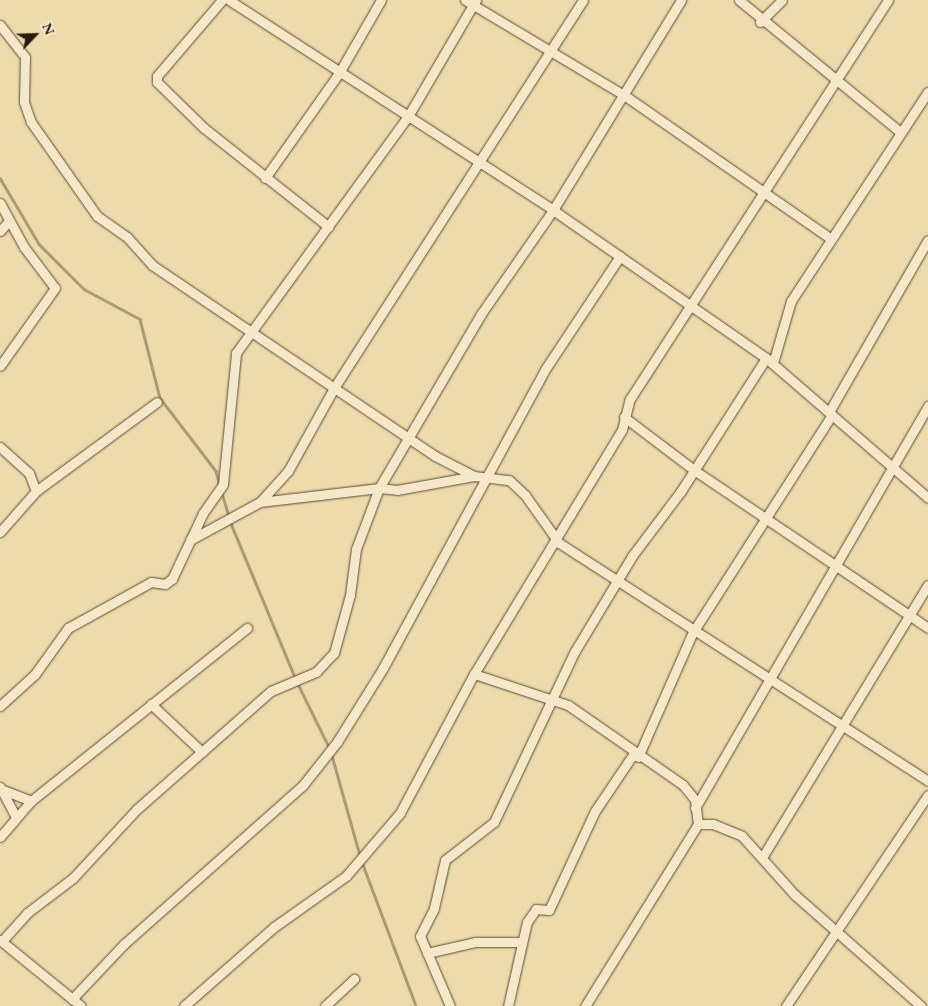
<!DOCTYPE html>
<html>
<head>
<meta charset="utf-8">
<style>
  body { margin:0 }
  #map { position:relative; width:928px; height:1006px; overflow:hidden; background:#eedbab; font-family:"EB Garamond",serif }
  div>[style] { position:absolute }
  .stream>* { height:2.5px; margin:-1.25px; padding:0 1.25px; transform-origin:1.25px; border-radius:1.25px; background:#aa9a76 }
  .roads { filter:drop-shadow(0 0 1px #574b37) drop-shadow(0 0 1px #574b37) }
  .minor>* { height:9px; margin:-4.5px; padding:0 4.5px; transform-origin:4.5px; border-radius:4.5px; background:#f4e8c8 }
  span { translate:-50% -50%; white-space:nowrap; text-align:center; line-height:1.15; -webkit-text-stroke:4.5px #f4e8c8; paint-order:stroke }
  .north { position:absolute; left:10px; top:10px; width:50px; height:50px; -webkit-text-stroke:4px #f4e8c8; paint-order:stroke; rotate:66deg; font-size:14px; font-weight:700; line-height:20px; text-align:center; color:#251b10 }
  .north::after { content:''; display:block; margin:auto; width:18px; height:22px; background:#251b10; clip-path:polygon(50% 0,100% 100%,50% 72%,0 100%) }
</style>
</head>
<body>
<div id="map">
  <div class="stream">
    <div style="left:0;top:178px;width:77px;rotate:59.4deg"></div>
    <div style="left:39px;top:244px;width:64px;rotate:45deg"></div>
    <div style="left:84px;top:289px;width:64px;rotate:28.2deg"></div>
    <div style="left:140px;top:319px;width:81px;rotate:75.8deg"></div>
    <div style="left:160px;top:398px;width:92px;rotate:52.5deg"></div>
    <div style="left:216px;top:471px;width:11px;rotate:75deg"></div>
    <div style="left:221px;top:490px;width:27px;rotate:73deg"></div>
    <div style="left:230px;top:521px;width:169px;rotate:67.4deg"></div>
    <div style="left:297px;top:682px;width:72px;rotate:63.8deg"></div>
    <div style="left:331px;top:752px;width:107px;rotate:74.3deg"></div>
    <div style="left:362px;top:862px;width:154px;rotate:69.4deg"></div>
  </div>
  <div class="roads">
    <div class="minor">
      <div style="left:222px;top:0;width:100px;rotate:130.5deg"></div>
      <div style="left:157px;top:76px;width:6px;rotate:90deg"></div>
      <div style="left:157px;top:82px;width:66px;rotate:44.4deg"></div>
      <div style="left:204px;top:128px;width:159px;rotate:38.4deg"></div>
      <div style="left:229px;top:0;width:386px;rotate:32.9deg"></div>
      <div style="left:553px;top:210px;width:259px;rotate:34.8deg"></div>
      <div style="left:766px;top:358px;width:214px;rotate:40.8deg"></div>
      <div style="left:465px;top:0;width:185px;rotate:30.9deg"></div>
      <div style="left:624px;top:95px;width:252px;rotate:34.8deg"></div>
      <div style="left:739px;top:0;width:208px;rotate:39.3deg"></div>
      <div style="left:760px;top:22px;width:31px;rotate:-45deg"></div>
      <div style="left:0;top:25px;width:41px;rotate:52deg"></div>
      <div style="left:25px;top:57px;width:45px;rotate:91.3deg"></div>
      <div style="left:24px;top:102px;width:21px;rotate:71deg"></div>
      <div style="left:31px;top:122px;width:115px;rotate:54.9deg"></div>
      <div style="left:97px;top:216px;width:37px;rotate:35deg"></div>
      <div style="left:127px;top:237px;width:38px;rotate:48deg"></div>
      <div style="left:152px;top:265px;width:341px;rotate:34deg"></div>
      <div style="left:435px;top:456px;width:44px;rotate:27.1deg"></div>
      <div style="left:474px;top:476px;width:35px;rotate:7deg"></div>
      <div style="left:509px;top:480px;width:22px;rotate:43deg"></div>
      <div style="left:525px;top:495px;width:59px;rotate:54.7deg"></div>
      <div style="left:559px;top:543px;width:439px;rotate:32.8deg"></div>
      <div style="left:265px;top:178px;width:128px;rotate:-54.8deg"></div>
      <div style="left:339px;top:73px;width:84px;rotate:-60.1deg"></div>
      <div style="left:0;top:203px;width:50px;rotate:61.4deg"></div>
      <div style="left:24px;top:247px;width:51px;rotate:52.9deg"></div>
      <div style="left:55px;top:288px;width:95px;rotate:125.2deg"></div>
      <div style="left:0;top:231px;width:13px;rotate:-48deg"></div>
      <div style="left:773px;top:363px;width:65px;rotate:-73.8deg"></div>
      <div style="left:791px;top:301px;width:250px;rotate:-56.8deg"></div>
      <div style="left:829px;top:412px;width:198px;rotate:-60.1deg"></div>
      <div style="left:624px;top:417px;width:88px;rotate:37.1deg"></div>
      <div style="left:694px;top:470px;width:282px;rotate:34deg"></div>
      <div style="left:0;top:447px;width:39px;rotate:42deg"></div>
      <div style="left:29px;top:473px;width:19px;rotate:69deg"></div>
      <div style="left:260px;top:502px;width:120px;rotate:-6.7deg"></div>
      <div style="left:379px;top:488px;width:202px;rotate:-59.6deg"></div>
      <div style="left:481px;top:314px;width:126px;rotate:-55.3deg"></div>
      <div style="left:553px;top:210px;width:246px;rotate:-58.6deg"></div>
      <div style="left:0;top:532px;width:55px;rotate:-48.7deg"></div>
      <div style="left:36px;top:491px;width:150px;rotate:-36.3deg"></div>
      <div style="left:190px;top:540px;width:80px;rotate:-28.5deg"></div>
      <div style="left:260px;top:502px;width:42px;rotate:-47.9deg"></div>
      <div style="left:288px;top:471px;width:95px;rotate:-61deg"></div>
      <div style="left:334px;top:388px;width:461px;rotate:-57.3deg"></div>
      <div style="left:474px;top:674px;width:99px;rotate:18.3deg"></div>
      <div style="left:568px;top:705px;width:140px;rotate:34.8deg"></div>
      <div style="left:683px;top:785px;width:19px;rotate:51deg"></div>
      <div style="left:695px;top:800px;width:24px;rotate:83deg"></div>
      <div style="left:698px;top:824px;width:214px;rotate:121.8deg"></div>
      <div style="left:151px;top:704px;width:70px;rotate:43.3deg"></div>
      <div style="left:0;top:706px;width:47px;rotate:-42.4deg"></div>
      <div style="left:35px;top:674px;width:57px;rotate:-54.3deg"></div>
      <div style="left:68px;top:628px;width:95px;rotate:-29deg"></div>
      <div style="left:151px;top:582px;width:14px;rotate:8deg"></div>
      <div style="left:165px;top:584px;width:9px;rotate:-36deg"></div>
      <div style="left:172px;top:579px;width:73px;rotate:-64.8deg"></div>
      <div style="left:203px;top:513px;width:35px;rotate:-55deg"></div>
      <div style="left:223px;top:484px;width:132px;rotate:-84.3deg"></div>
      <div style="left:236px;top:353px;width:291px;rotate:-54deg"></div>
      <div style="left:407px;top:118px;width:137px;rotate:-59.7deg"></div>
      <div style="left:638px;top:757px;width:137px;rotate:-66.3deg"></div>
      <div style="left:693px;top:632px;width:258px;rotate:-57.4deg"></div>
      <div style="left:0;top:787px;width:34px;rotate:62deg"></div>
      <div style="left:3px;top:790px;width:30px;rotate:21deg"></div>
      <div style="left:695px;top:808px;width:465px;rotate:-59.9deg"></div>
      <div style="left:698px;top:824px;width:15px"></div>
      <div style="left:713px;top:824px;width:31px;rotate:22deg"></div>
      <div style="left:742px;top:836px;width:79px;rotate:48.1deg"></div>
      <div style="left:795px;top:895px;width:168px;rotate:41.4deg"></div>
      <div style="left:0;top:837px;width:48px;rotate:-49.3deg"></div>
      <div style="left:31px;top:801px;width:277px;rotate:-38.7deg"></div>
      <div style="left:763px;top:856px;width:317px;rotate:-58.7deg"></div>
      <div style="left:0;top:940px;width:104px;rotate:39.2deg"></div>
      <div style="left:2px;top:941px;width:38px;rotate:-48deg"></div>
      <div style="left:27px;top:913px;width:58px;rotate:-37.3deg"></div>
      <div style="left:73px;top:878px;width:94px;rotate:-47.2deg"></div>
      <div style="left:137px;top:809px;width:179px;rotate:-41.4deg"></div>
      <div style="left:271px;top:691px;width:49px;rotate:-22.9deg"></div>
      <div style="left:316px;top:672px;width:26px;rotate:-47deg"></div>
      <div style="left:334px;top:653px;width:60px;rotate:-74.6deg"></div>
      <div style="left:350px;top:595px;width:46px;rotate:-82.6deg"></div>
      <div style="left:356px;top:549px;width:65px;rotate:-69.3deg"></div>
      <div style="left:379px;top:488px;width:18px;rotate:6deg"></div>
      <div style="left:397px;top:490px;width:78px;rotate:-10.3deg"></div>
      <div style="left:427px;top:953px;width:49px;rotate:-12.9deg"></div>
      <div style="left:475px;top:942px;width:47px"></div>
      <div style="left:72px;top:999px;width:76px;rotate:-46.6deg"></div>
      <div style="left:124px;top:944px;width:239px;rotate:-41.6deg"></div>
      <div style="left:303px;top:785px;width:55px;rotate:-51.7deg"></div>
      <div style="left:337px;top:742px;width:87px;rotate:-58.1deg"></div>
      <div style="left:383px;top:668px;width:341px;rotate:-61.5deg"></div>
      <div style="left:546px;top:368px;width:134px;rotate:-56.5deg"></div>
      <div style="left:184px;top:1006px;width:120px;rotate:-41.3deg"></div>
      <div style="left:274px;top:927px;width:88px;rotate:-35.3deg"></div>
      <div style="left:346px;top:876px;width:83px;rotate:-49.4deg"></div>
      <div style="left:400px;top:813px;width:157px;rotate:-62deg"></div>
      <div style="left:474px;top:674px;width:285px;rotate:-58.8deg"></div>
      <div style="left:622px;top:430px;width:32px;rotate:-76deg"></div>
      <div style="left:630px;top:399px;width:475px;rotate:-57.1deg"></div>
      <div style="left:325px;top:1006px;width:40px;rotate:-43deg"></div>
      <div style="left:450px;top:1006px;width:76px;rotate:-113.2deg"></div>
      <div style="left:420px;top:936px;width:31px;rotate:-63deg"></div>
      <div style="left:434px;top:908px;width:49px;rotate:-77.1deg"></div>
      <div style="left:445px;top:860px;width:62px;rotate:-37.8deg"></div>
      <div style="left:494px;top:822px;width:189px;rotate:-64.7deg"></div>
      <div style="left:575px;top:651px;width:111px;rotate:-59deg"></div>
      <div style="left:632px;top:556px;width:81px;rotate:-53deg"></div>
      <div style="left:681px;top:491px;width:158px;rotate:-57.4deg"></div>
      <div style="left:508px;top:1006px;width:86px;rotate:-77.3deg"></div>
      <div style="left:527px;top:922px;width:16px;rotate:-55deg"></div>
      <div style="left:536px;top:909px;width:13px;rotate:4deg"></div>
      <div style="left:549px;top:910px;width:109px;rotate:-65.1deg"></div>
      <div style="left:595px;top:811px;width:70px;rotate:-56.1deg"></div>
      <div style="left:786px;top:1006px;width:254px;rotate:-56.1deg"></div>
    </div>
  </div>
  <div class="north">N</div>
</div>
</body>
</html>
